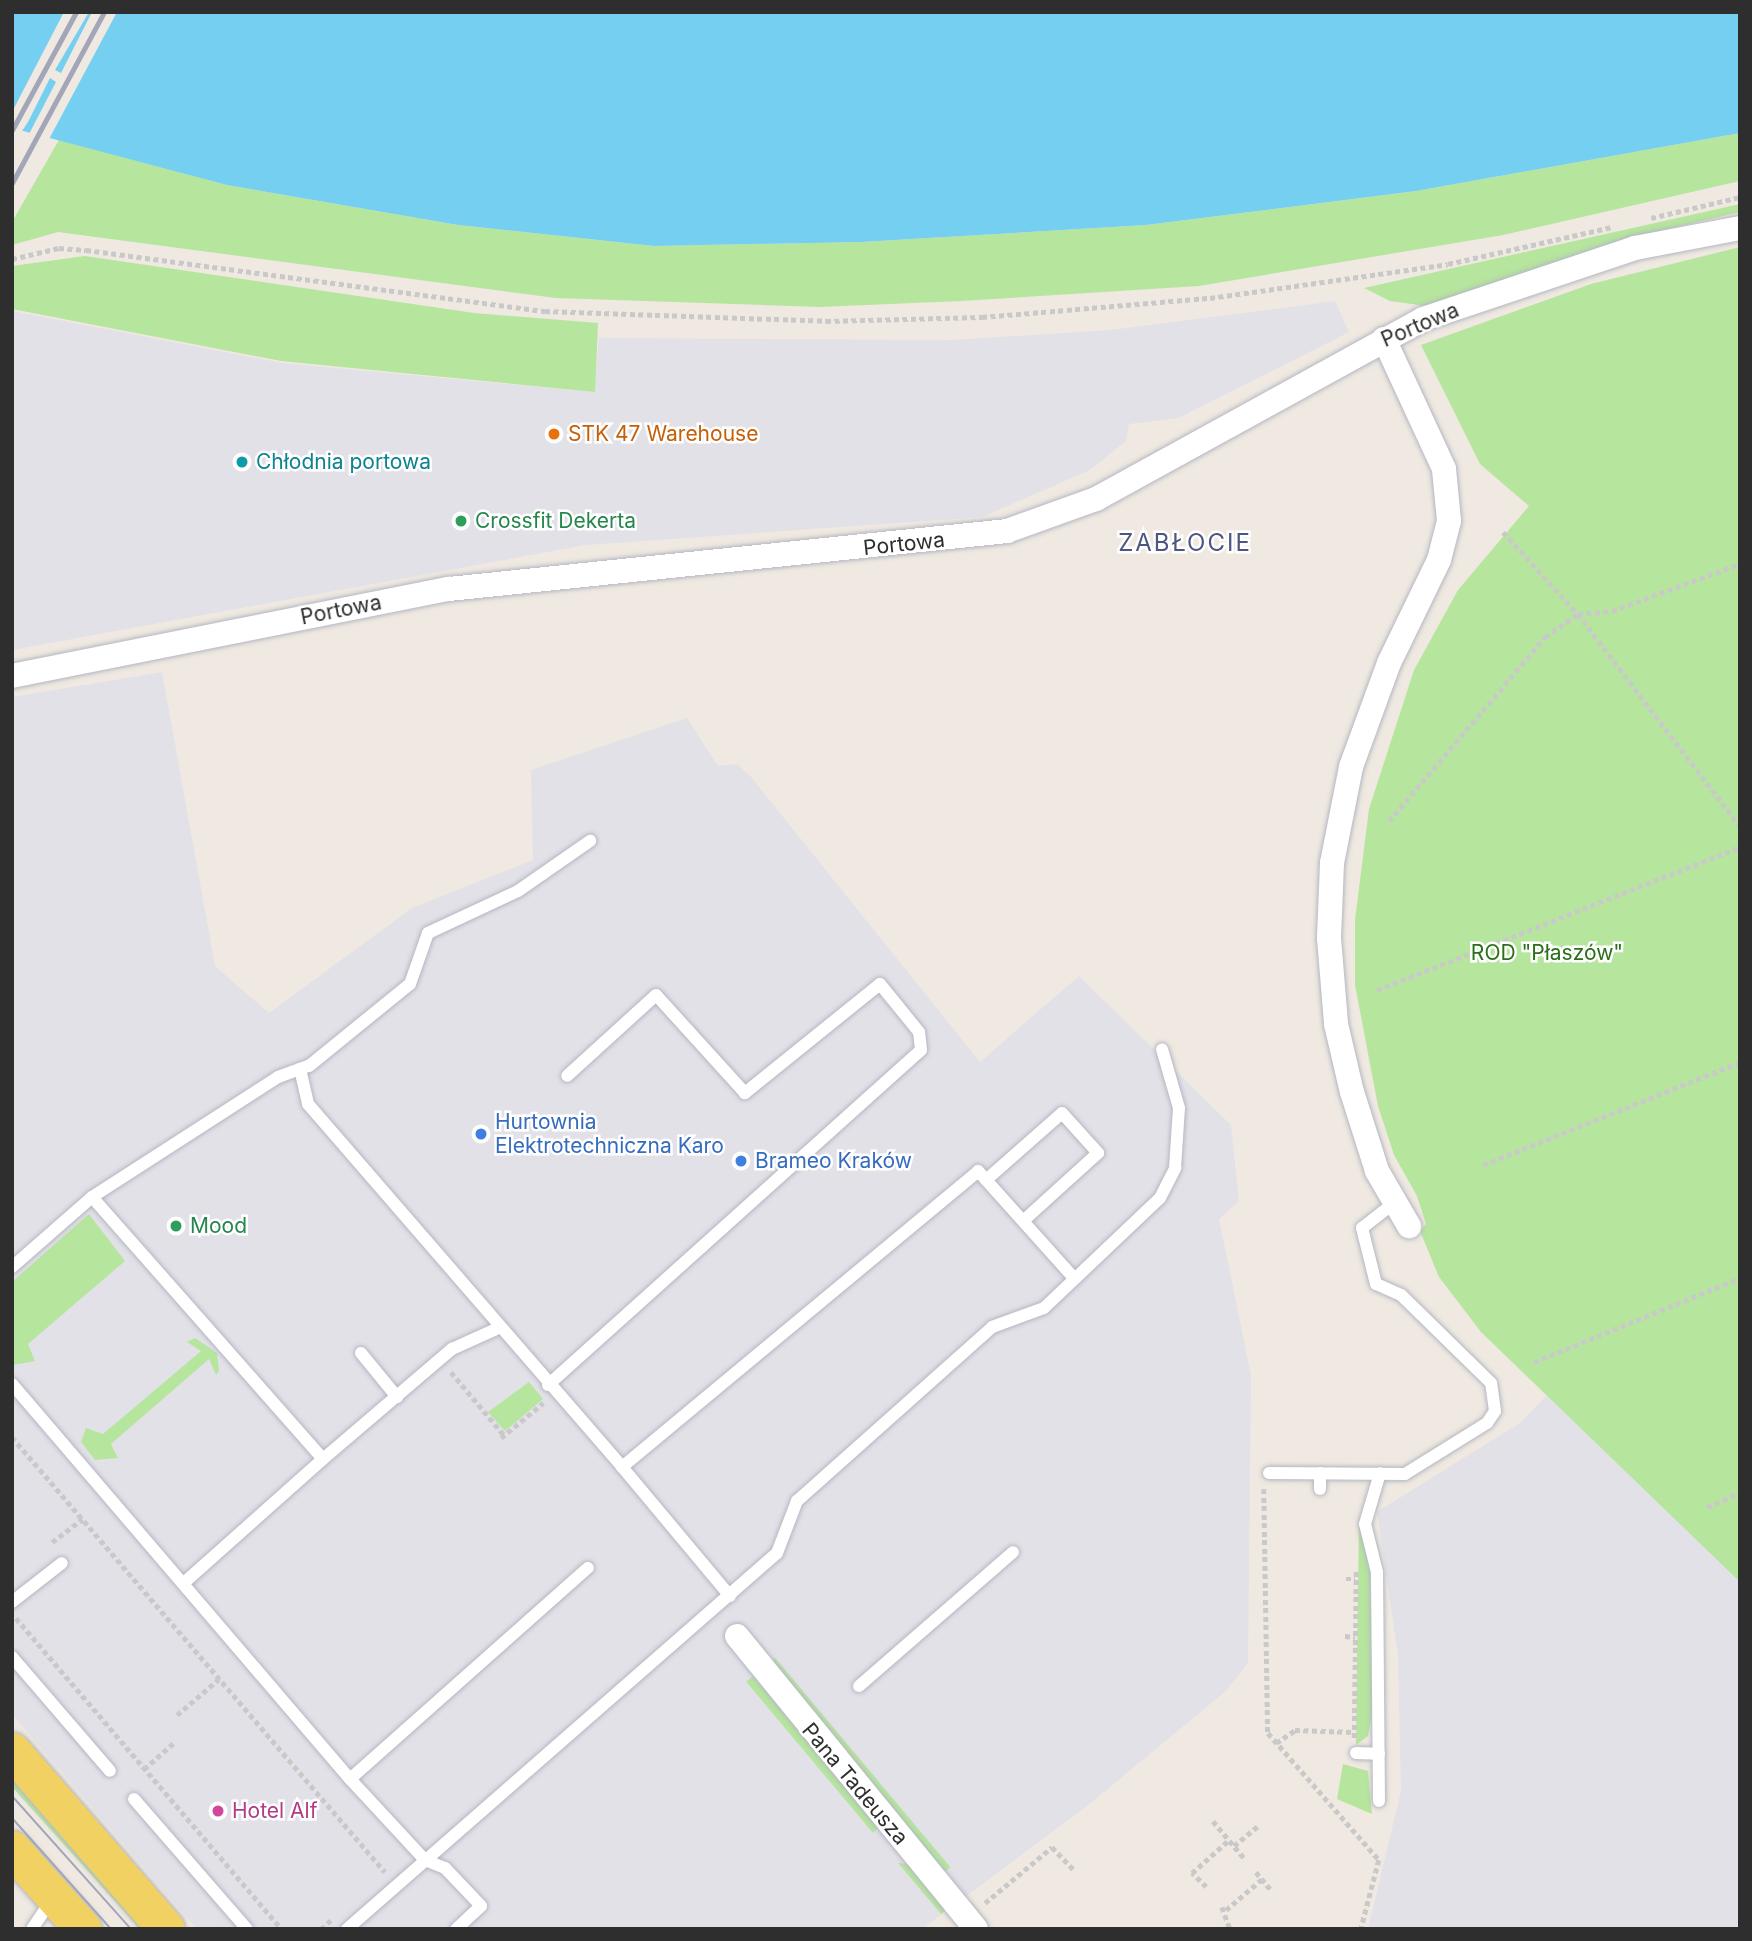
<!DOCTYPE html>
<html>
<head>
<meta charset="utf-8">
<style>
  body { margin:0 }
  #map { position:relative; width:1752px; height:1941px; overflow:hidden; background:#efe9e1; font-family:Inter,sans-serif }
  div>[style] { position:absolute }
  .industrial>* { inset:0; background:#e3e1e8 }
  .green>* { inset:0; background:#b6e59e; transform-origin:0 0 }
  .water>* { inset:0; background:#75cff0 }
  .pier>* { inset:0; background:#efe9e1 }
  .path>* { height:4.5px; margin-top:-2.25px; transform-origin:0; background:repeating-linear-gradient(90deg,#c9c9c9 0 5px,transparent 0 8.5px) }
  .roads { filter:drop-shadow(0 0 2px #b4b7c1) drop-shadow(0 0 2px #b4b7c1) }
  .lane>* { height:12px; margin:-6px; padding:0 6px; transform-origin:6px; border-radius:6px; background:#fff }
  .street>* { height:24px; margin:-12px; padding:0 12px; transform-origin:12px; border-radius:12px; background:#fff }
  .primary>* { height:37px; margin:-18.5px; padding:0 18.5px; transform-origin:18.5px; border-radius:18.5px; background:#f2d163 }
  .tram>* { height:2px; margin:-1px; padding:0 1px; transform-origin:1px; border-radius:1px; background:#a3a6b8 }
  .rail>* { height:5px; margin:-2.5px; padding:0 2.5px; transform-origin:2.5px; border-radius:2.5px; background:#a3a6b8 }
  .dots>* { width:19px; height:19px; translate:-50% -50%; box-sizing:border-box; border:4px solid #fff; border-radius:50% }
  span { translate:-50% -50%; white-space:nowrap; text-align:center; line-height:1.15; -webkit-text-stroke:5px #fff; paint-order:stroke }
  .street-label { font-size:21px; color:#2e2e2e }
  .food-label { font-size:21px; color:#c56008 }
  .left { translate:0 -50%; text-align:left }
  .culture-label { font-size:21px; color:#0d838f }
  .leisure-label { font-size:21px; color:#27864d }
  .park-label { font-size:21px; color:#2c6e1b }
  .shop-label { font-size:21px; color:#366cbe }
  .hotel-label { font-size:21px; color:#b23c85 }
  .quarter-label { font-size:24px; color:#4d5680; letter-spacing:2px }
  .frame { position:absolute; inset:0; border:14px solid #2e2e2e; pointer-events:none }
</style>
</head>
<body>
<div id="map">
  <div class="industrial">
    <div style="clip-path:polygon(1335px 301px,1349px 332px,1179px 418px,1129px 424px,1126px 441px,1090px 470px,982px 517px,586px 545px,12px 650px,12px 311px,282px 363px,594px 392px,599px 338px,950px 340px,1111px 330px)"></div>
    <div style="clip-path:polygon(162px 672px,215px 966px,269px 1013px,412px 908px,533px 860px,531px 770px,687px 718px,718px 766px,737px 764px,751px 777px,980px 1062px,1079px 976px,1231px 1125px,1239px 1201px,1219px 1219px,1251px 1375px,1248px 1663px,1226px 1691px,1087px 1806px,922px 1929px,197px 1929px,12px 1714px,12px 697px)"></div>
    <div style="clip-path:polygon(1550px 1392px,1740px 1582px,1740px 1929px,1368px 1929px,1401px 1791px,1398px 1655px,1377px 1512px,1520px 1423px)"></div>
  </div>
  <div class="green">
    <div style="clip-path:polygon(1740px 133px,1740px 181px,1503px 235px,1199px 286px,961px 301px,819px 307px,556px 298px,58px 232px,12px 245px,12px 222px,59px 140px,227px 185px,458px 225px,654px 246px,861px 242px,1146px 225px,1416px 191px)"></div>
    <div style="clip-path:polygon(1740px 204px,1740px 212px,1651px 233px,1426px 306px,1390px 301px,1364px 288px)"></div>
    <div style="clip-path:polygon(1740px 247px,1740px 1582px,1481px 1332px,1439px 1277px,1420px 1231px,1426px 1224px,1417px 1196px,1394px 1155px,1378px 1106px,1355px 985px,1355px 920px,1369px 809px,1414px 670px,1458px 590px,1529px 506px,1480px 464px,1421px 345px,1591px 284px)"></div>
    <div style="clip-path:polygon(85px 256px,474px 313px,598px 323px,595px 392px,281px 361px,12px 309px,12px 266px)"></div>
    <div style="clip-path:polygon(89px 1214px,125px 1261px,28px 1344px,35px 1361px,13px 1365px,12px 1282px)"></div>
    <div style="clip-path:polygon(195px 1338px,217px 1353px,219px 1371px,216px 1375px,209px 1359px,111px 1444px,118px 1458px,95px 1460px,81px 1442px,86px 1428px,103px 1434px,201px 1351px,187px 1342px)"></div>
    <div style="clip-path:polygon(529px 1382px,543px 1399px,505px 1431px,488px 1412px)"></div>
    <div style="clip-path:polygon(1359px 1518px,1370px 1573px,1373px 1710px,1368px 1736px,1356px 1745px)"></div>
    <div style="left:775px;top:1658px;width:273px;height:9px;rotate:50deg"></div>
    <div style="left:753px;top:1676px;width:197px;height:9px;rotate:50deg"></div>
    <div style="clip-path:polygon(1343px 1764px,1368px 1771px,1372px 1814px,1337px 1799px)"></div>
    <div style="clip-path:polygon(12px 1773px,147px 1929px,140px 1929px,12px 1787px)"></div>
    <div style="clip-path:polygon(898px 1863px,909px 1864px,948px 1908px,941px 1914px)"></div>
  </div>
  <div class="water">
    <div style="clip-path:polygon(12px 12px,1740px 12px,1740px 133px,1416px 191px,1146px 225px,861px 242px,654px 246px,458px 225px,227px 185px,12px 128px)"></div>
  </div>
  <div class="pier">
    <div style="clip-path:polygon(64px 12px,89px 12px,55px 70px,61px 73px,92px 12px,117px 12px,48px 141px,28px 136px,56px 82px,50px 78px,28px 122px,20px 134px,12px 132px,12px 112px)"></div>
  </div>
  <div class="path">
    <div style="left:1651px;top:218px;width:91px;rotate:-13.3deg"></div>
    <div style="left:12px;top:259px;width:48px;rotate:-13.2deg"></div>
    <div style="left:59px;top:248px;width:27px;rotate:4deg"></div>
    <div style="left:86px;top:250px;width:463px;rotate:7.6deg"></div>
    <div style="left:545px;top:311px;width:281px;rotate:2deg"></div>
    <div style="left:826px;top:321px;width:156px;rotate:-1.5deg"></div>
    <div style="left:982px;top:317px;width:229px;rotate:-4.8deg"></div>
    <div style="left:1210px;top:298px;width:240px;rotate:-8.1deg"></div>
    <div style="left:1448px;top:264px;width:168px;rotate:-12.7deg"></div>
    <div style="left:1503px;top:532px;width:111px;rotate:47.6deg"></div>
    <div style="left:1578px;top:614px;width:268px;rotate:52.7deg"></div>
    <div style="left:1389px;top:821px;width:241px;rotate:-49.7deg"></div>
    <div style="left:1545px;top:637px;width:40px;rotate:-34.9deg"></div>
    <div style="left:1578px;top:614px;width:34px;rotate:-5deg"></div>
    <div style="left:1612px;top:611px;width:136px;rotate:-20.2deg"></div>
    <div style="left:1377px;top:990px;width:390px;rotate:-21.5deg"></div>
    <div style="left:1483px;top:1165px;width:277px;rotate:-21.8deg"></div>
    <div style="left:1534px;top:1362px;width:222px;rotate:-22.2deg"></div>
    <div style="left:451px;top:1372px;width:82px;rotate:49.9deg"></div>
    <div style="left:12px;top:1437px;width:573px;rotate:49.39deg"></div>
    <div style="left:501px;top:1438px;width:55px;rotate:-39.8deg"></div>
    <div style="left:1264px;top:1489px;width:244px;rotate:89.1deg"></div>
    <div style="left:1268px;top:1733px;width:169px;rotate:48.8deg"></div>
    <div style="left:1379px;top:1860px;width:71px;rotate:104.6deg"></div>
    <div style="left:1707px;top:1507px;width:36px;rotate:-23deg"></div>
    <div style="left:52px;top:1542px;width:38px;rotate:-37deg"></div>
    <div style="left:1346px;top:1579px;width:9px"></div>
    <div style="left:16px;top:1618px;width:409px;rotate:49.5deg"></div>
    <div style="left:1345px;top:1636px;width:10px;rotate:6deg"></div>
    <div style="left:177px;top:1715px;width:55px;rotate:-40.6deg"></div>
    <div style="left:1354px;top:1738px;width:170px;rotate:-89.3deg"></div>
    <div style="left:1276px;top:1743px;width:23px;rotate:-34deg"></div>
    <div style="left:1295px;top:1730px;width:59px;rotate:1.9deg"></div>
    <div style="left:144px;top:1769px;width:41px;rotate:-41.1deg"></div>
    <div style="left:1213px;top:1821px;width:48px;rotate:50deg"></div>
    <div style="left:1234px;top:1846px;width:33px;rotate:-40deg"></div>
    <div style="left:1256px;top:1872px;width:25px;rotate:50deg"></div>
    <div style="left:1206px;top:1887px;width:20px;rotate:-135deg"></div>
    <div style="left:1192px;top:1873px;width:50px;rotate:-41.7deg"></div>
    <div style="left:985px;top:1903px;width:87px;rotate:-39.9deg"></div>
    <div style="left:1052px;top:1847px;width:32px;rotate:46deg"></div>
    <div style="left:1222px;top:1907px;width:23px;rotate:70deg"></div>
    <div style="left:1226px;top:1910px;width:48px;rotate:-40.7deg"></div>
    <div style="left:321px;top:1929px;width:13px;rotate:-42deg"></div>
  </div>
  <div class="roads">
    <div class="lane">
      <div style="left:300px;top:1069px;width:36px;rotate:77deg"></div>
      <div style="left:308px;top:1104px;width:480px;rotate:49.1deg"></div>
      <div style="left:986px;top:1180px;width:101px;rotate:-41.4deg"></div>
      <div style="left:1062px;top:1113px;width:54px;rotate:48deg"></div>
      <div style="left:1098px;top:1153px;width:101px;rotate:137.8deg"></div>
      <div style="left:92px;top:1197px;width:349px;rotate:48.6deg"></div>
      <div style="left:323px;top:1459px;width:185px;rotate:138.3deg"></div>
      <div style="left:12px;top:1267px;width:106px;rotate:-41.2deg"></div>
      <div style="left:92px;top:1197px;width:221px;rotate:-32.8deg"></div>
      <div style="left:278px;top:1077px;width:33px;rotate:-20deg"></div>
      <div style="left:309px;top:1066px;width:130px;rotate:-39.1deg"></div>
      <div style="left:410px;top:984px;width:54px;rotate:-70.6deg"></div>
      <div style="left:428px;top:933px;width:99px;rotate:-25deg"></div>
      <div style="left:518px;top:891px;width:88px;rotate:-34.8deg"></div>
      <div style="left:361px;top:1353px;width:57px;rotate:50.7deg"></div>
      <div style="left:12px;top:1384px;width:520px;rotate:49.45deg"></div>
      <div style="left:350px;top:1779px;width:110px;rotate:47.2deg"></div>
      <div style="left:425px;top:1860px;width:22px;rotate:22deg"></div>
      <div style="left:445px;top:1868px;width:52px;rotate:46.5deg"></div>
      <div style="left:481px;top:1906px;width:34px;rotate:137deg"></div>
      <div style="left:548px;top:1385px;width:501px;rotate:-41.93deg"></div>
      <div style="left:921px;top:1050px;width:18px;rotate:-96deg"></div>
      <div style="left:919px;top:1032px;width:62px;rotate:-129.1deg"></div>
      <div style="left:880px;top:984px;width:174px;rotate:141.1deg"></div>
      <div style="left:745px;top:1093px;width:132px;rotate:-132.2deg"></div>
      <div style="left:656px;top:995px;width:120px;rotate:137.7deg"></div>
      <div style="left:323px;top:1459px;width:170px;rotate:-40.5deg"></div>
      <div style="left:452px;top:1349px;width:48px;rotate:-24.4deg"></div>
      <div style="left:1269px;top:1473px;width:136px;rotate:0.4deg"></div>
      <div style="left:1405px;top:1474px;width:97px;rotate:-31.9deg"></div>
      <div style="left:1487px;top:1423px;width:14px;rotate:-56deg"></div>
      <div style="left:1495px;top:1411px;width:28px;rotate:-98deg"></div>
      <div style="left:1491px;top:1383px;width:126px;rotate:-135.6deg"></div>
      <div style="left:1401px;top:1295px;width:27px;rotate:-156deg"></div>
      <div style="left:1376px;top:1284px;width:58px;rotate:-104deg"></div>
      <div style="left:1362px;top:1228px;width:39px;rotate:-38deg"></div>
      <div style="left:1320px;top:1489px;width:16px;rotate:-90deg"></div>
      <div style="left:730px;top:1596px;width:168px;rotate:-129.9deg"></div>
      <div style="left:622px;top:1467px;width:463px;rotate:-39.7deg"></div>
      <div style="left:978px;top:1171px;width:142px;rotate:48.1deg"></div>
      <div style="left:12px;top:1602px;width:63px;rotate:-38deg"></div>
      <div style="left:12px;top:1657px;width:150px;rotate:49.3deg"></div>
      <div style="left:859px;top:1686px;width:204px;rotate:-41deg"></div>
      <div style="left:1356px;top:1753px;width:23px;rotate:2deg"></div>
      <div style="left:350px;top:1779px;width:318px;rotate:-41.6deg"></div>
      <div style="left:134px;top:1799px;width:172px;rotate:49deg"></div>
      <div style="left:1379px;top:1801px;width:229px;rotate:-90.5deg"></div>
      <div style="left:1377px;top:1572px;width:49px;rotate:-104deg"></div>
      <div style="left:1365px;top:1524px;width:53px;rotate:-73.6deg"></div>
      <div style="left:32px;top:1929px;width:36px;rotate:-56deg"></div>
      <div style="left:347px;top:1929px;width:571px;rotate:-41.17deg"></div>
      <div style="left:777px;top:1553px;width:56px;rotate:-69deg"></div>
      <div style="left:797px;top:1501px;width:261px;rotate:-41.7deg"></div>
      <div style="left:992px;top:1327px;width:55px;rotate:-20.1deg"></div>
      <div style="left:1044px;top:1308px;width:160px;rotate:-43.5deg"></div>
      <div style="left:1160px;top:1198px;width:34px;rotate:-63deg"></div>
      <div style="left:1175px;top:1168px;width:60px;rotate:-86.2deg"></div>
      <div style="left:1179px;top:1108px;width:61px;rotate:-106.1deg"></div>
    </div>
    <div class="street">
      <div style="left:1384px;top:339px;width:143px;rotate:65.2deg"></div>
      <div style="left:1444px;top:469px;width:52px;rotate:84.5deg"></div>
      <div style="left:1449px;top:521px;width:40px;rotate:104.4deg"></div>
      <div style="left:1439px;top:560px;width:114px;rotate:115.9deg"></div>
      <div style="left:1389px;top:663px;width:111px;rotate:110.1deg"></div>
      <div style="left:1351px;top:767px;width:98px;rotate:101.2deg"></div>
      <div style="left:1332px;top:863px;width:75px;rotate:92.3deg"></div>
      <div style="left:1329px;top:938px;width:86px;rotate:85.3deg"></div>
      <div style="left:1336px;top:1024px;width:70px;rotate:76.8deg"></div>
      <div style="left:1352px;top:1092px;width:83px;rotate:72.4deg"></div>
      <div style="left:1377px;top:1171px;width:64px;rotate:59.8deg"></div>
      <div style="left:12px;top:676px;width:446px;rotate:-11.3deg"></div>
      <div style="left:449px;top:589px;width:561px;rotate:-5.93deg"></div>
      <div style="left:1007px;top:531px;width:95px;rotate:-19.8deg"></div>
      <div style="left:1096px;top:499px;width:373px;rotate:-28.8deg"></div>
      <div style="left:1423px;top:319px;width:224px;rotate:-18.5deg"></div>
      <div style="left:1635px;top:248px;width:107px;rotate:-10.8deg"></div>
      <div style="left:737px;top:1636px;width:378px;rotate:50.8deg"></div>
    </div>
    <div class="primary">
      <div style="left:12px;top:1751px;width:235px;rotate:49.1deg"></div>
      <div style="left:12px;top:1849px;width:107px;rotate:48.4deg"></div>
    </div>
  </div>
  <div class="tram">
    <div style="left:12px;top:1796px;width:178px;rotate:48.2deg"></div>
    <div style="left:12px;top:1818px;width:149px;rotate:48.3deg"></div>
  </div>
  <div class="rail">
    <div style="left:12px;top:130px;width:134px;rotate:-61.5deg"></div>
    <div style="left:12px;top:183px;width:194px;rotate:-61.7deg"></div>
  </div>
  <div class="dots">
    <div style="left:554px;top:434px;background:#e8710a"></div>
    <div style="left:242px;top:462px;background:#0f9aa8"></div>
    <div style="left:461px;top:521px;background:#2e9e5b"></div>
    <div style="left:481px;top:1134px;background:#3f7fe0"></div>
    <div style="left:741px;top:1161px;background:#3f7fe0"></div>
    <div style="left:176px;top:1226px;background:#2e9e5b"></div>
    <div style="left:218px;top:1811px;background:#d1479c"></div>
  </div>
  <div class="street-label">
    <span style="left:1420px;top:325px;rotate:-23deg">Portowa</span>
    <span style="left:904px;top:544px;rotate:-6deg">Portowa</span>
    <span style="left:341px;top:610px;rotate:-11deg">Portowa</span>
    <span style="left:855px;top:1784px;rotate:50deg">Pana Tadeusza</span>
  </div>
  <div class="food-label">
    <span class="left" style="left:568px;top:434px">STK 47 Warehouse</span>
  </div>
  <div class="culture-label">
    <span class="left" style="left:256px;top:462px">Chłodnia portowa</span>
  </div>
  <div class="leisure-label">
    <span class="left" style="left:475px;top:521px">Crossfit Dekerta</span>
    <span class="left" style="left:190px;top:1226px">Mood</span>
  </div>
  <div class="park-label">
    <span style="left:1547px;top:953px">ROD "Płaszów"</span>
  </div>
  <div class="shop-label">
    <span class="left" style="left:495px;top:1134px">Hurtownia<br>Elektrotechniczna Karo</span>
    <span class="left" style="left:755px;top:1161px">Brameo Kraków</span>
  </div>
  <div class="hotel-label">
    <span class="left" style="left:232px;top:1811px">Hotel Alf</span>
  </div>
  <div class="quarter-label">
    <span style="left:1185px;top:543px">ZABŁOCIE</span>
  </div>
  <div class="frame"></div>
</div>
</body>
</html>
